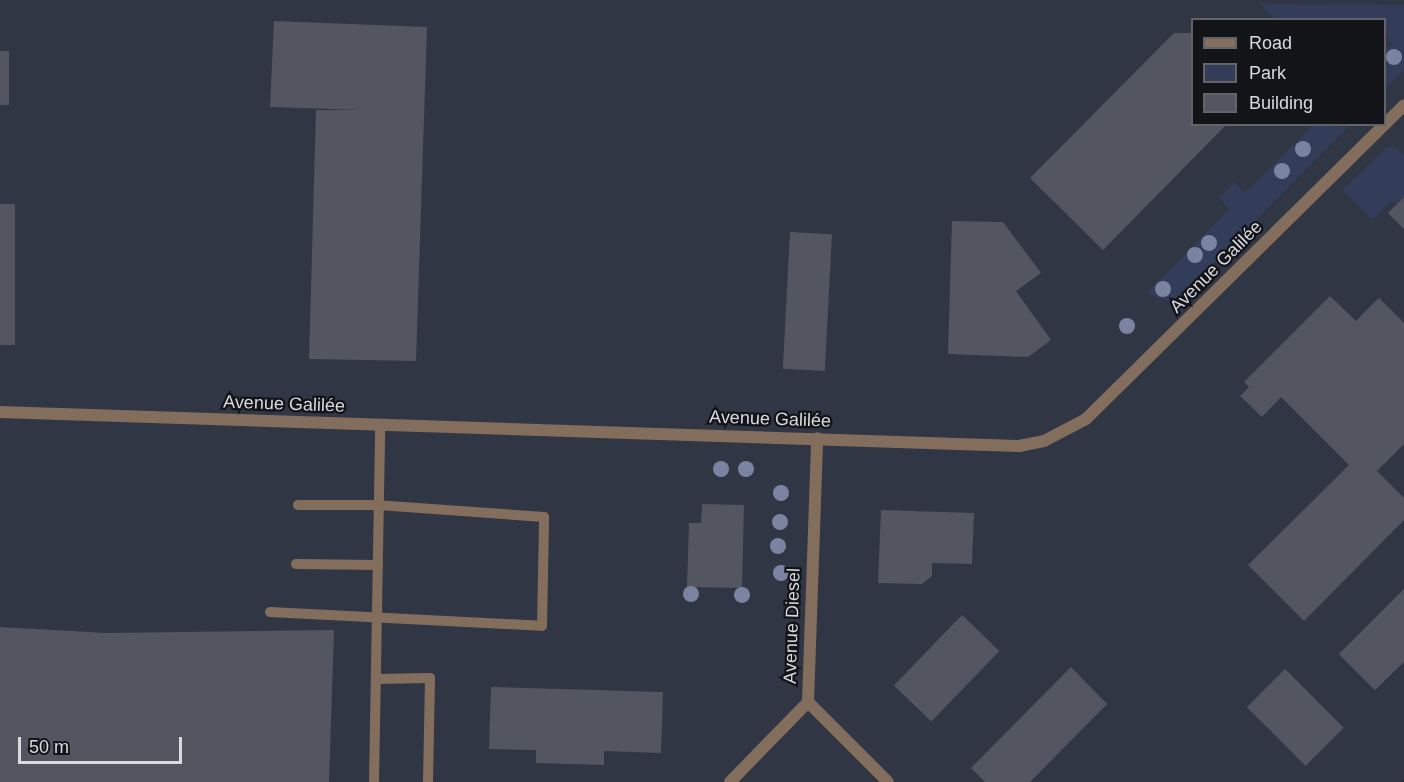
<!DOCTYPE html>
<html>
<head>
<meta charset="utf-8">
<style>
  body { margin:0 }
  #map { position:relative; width:1404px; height:782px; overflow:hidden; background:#282b34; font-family:Arial,sans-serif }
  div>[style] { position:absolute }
  .built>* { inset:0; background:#313644 }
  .green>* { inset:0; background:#333c59 }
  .building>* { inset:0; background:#535660; transform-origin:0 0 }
  .service>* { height:10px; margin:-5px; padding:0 5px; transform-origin:5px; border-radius:5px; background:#836e5d }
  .minor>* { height:12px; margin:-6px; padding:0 6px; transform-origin:6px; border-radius:6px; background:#836e5d }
  .trees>* { width:16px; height:16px; margin:-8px; border-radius:50%; background:#7a84a1 }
  span { translate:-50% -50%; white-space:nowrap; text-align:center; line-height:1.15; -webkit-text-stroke:4.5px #131418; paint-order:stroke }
  .street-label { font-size:18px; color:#d8dae0 }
  .legend { position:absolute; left:1191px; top:18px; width:195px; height:108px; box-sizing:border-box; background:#131418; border:2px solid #626368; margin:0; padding:8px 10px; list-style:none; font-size:18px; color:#d8dae0 }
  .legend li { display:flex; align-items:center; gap:12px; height:30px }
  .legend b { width:30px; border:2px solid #626368 }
  .scale { position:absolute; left:18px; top:737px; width:164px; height:27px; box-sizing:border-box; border:3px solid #d8dae0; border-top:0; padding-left:8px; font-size:18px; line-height:21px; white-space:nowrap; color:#d8dae0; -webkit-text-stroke:4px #131418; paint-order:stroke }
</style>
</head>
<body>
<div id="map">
  <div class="built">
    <div style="clip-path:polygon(evenodd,0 0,1404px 0,1404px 779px,1401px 782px,0 782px,0 0,1192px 20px,1384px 20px,1384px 124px,1192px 124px,1192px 20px)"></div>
  </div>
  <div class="green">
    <div style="clip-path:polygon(1260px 4px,1404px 5px,1404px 70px,1385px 89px,1385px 52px,1393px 43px,1385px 35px,1384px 20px,1275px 19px)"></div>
    <div style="clip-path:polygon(1313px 125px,1348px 127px,1173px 304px,1147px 293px,1229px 209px,1219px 198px,1234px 182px,1245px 193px)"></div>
    <div style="clip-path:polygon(1387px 147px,1395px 147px,1404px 155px,1404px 197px,1397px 204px,1392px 201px,1372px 219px,1343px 190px)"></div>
  </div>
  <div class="building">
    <div style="clip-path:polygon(274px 21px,427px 27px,416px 361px,309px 359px,316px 110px,362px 110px,270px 107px)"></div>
    <div style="clip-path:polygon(1174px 33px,1192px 33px,1192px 124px,1227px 124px,1103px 250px,1030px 178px)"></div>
    <div style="left:0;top:51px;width:9px;height:54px"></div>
    <div style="clip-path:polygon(1404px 197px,1404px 229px,1388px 213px)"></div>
    <div style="left:0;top:204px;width:15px;height:141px"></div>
    <div style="clip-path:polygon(952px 221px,1003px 222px,1041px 273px,1016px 291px,1051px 340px,1028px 357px,948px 354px)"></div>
    <div style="left:790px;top:232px;width:42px;height:137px;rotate:3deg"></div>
    <div style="clip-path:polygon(1330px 296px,1356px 321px,1379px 298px,1404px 323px,1404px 444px,1377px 471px,1404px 498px,1404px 520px,1304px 621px,1248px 565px,1349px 465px,1281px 397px,1262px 417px,1240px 396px,1249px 387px,1244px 382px)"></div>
    <div style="clip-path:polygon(702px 504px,744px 505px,742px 588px,687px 587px,689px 523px,701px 523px)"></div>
    <div style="clip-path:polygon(881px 510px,974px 513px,972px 564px,932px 563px,932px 576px,922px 584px,878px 583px)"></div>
    <div style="clip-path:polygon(1404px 589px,1404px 662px,1375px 690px,1339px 654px)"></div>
    <div style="left:962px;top:615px;width:52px;height:98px;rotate:44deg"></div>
    <div style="clip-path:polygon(0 627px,107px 633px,334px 630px,329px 782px,0 782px)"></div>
    <div style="clip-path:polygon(1071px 667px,1107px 704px,1030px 782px,985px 782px,971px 768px)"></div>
    <div style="left:1285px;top:669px;width:83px;height:54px;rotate:45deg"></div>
    <div style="clip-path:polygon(491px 687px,663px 692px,661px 753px,604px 751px,604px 765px,536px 763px,536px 750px,489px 749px)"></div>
  </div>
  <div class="service">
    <div style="left:296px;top:564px;width:82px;rotate:0.7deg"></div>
    <div style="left:270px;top:612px;width:272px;rotate:2.9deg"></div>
    <div style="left:542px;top:626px;width:109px;rotate:-88.9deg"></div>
    <div style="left:544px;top:517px;width:166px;rotate:-175.9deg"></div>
    <div style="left:378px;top:505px;width:80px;rotate:180deg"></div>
    <div style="left:376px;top:679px;width:54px;rotate:-1.1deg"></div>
    <div style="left:430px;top:678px;width:104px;rotate:91.1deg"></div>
    <div style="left:374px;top:782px;width:357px;rotate:-89deg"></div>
  </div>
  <div class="minor">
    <div style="left:0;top:412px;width:1020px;rotate:1.91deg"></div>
    <div style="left:1019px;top:446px;width:25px;rotate:-11deg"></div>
    <div style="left:1044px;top:441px;width:47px;rotate:-27.6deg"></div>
    <div style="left:1086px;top:419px;width:447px;rotate:-44.6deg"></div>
    <div style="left:808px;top:702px;width:113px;rotate:45deg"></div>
    <div style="left:730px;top:782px;width:112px;rotate:-45.7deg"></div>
    <div style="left:808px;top:702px;width:264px;rotate:-88deg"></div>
  </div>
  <div class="trees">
    <div style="left:1394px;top:57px"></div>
    <div style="left:1303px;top:149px"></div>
    <div style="left:1282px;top:171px"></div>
    <div style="left:1209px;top:243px"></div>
    <div style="left:1195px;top:255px"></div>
    <div style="left:1163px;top:289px"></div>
    <div style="left:1127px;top:326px"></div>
    <div style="left:721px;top:469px"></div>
    <div style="left:746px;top:469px"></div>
    <div style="left:781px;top:493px"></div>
    <div style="left:780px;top:522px"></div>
    <div style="left:778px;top:546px"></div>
    <div style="left:781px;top:573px"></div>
    <div style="left:691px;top:594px"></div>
    <div style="left:742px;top:595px"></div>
  </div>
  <div class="street-label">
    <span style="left:1216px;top:267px;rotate:-45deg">Avenue Galilée</span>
    <span style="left:284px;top:404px;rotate:2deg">Avenue Galilée</span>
    <span style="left:770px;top:419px;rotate:2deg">Avenue Galilée</span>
    <span style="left:792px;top:626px;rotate:-88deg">Avenue Diesel</span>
  </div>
  <ul class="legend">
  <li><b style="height:8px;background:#836e5d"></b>Road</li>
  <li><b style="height:16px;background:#333c59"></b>Park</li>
  <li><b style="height:16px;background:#535660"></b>Building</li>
  </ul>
  <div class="scale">50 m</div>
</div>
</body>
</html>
